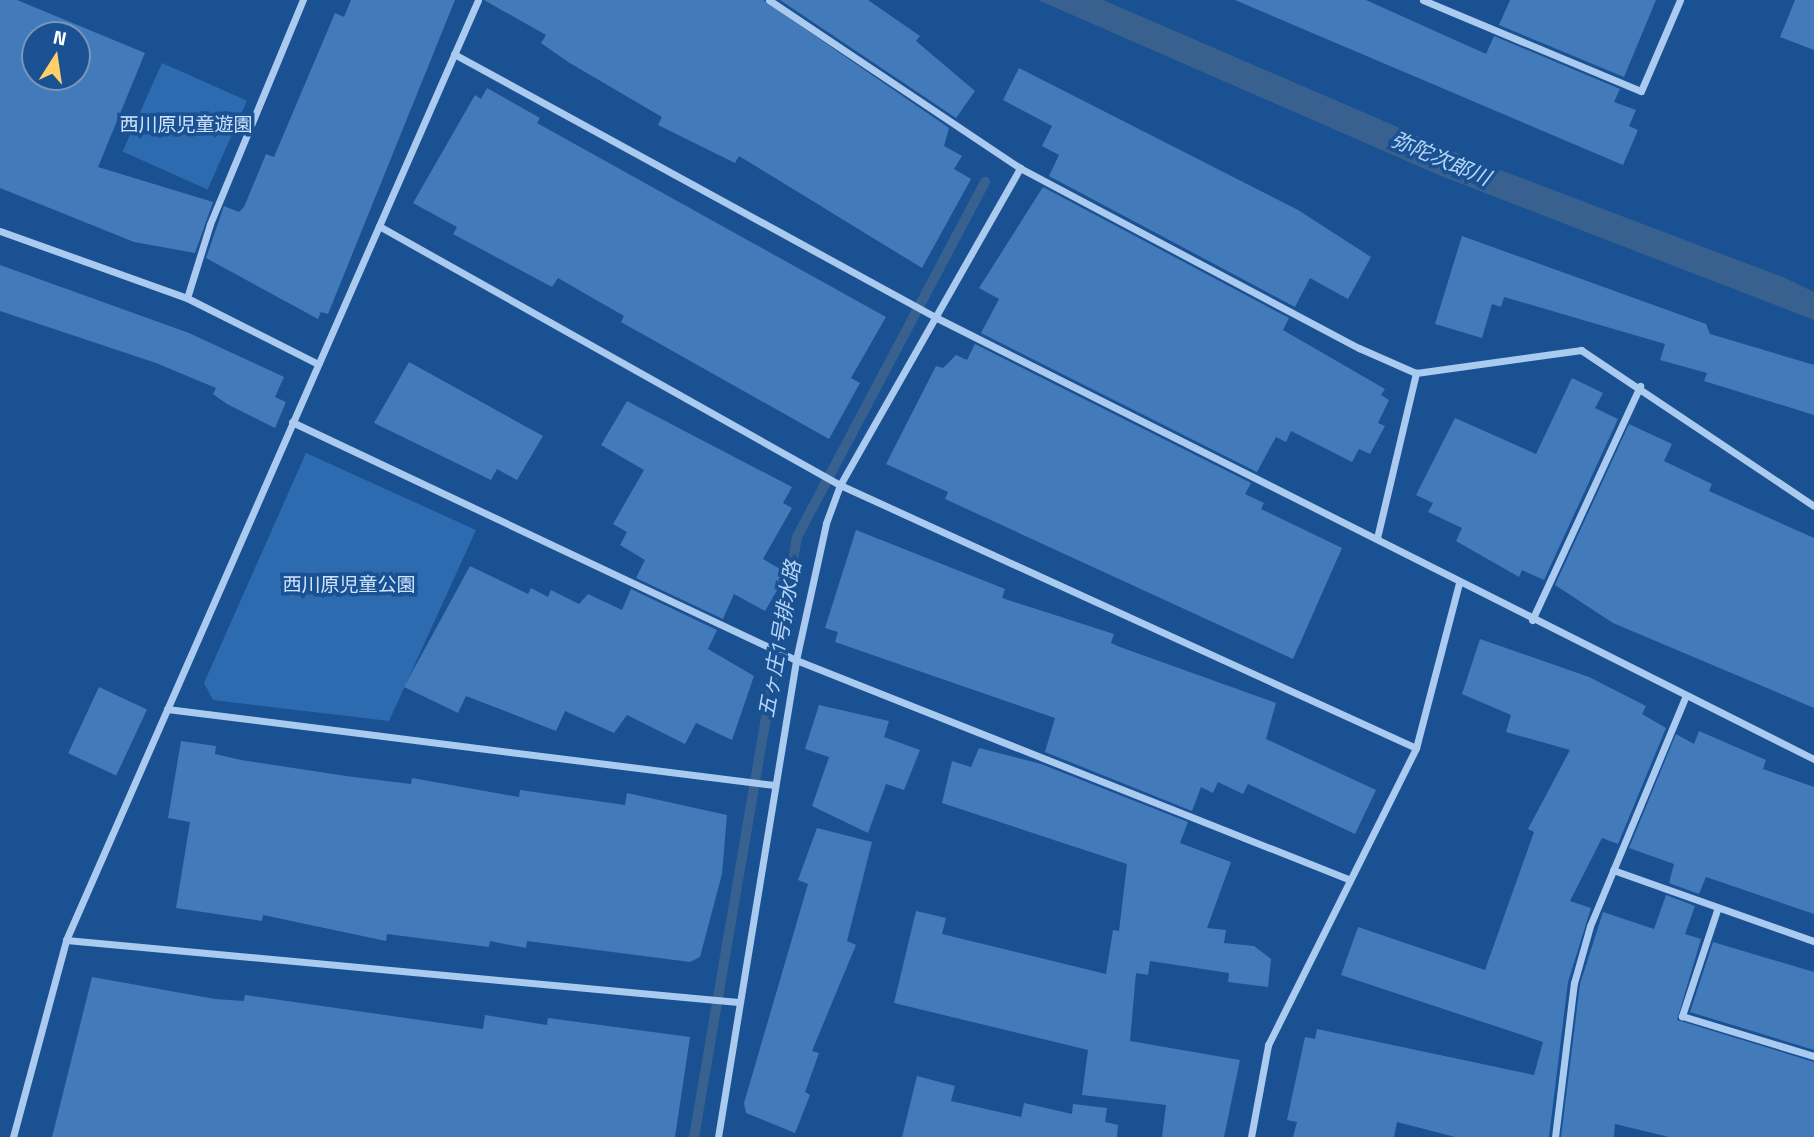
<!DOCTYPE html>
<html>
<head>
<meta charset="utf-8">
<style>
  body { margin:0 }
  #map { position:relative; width:1814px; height:1137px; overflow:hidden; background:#1a5192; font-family:"Titillium Web","Noto Sans JP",sans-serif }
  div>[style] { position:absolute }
  .green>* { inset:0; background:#2d6bb0; transform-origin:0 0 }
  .water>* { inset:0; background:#39618f }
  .stream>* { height:10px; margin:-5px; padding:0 5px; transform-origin:5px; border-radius:5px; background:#39618f }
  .building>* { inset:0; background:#437ab9; transform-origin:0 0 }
  .minor>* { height:7px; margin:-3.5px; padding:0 3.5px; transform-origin:3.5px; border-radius:3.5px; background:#aacbef }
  span { translate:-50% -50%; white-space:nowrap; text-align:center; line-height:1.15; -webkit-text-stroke:7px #1a5192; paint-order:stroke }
  .park-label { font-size:19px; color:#d0e4fb }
  .water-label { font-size:21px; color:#b6d5f6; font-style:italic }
  .north { position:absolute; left:21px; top:21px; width:70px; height:70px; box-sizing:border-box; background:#1a5192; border:2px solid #7697be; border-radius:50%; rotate:12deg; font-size:19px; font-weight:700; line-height:28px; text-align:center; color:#fff }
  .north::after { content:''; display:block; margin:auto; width:24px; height:32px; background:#ffd068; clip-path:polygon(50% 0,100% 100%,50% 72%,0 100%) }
</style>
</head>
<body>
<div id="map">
  <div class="green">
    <div style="left:162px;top:63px;width:93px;height:97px;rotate:24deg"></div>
    <div style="clip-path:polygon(306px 453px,476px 530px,389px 721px,213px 700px,204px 683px)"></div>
  </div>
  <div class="water">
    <div style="clip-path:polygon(1038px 0,1103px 0,1474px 160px,1785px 278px,1814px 292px,1814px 320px,1441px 176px)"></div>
  </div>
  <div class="stream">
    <div style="left:694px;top:1137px;width:609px;rotate:-80.26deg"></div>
    <div style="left:797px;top:537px;width:402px;rotate:-62.1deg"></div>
  </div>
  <div class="building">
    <div style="clip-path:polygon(evenodd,0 0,17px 0,145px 53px,98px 167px,213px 202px,195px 253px,134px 242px,0 188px,0 0,35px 35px,77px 35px,77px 77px,35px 77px,35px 35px)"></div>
    <div style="clip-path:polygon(351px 0,455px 0,328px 314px,321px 312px,318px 319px,206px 258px,224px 206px,239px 212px,244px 207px,266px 154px,274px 157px,335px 13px,344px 17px)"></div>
    <div style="clip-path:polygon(484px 0,763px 0,949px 128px,944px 146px,962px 156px,954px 169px,971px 179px,922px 268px,739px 156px,735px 163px,658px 125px,662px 117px,568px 62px,541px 43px,546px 35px)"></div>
    <div style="clip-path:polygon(780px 0,868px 0,920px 36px,916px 41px,975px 91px,956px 118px)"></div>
    <div style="clip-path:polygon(1235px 0,1366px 0,1486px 54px,1494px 36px,1620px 89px,1614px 102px,1636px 110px,1629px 126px,1638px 130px,1623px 165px)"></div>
    <div style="clip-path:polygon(1510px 0,1656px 0,1624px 77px,1499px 25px)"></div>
    <div style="clip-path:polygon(1795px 0,1814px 0,1814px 50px,1780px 37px)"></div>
    <div style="clip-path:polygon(1019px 68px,1298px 210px,1371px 257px,1348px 299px,1310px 278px,1295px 307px,1049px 176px,1059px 155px,1042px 146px,1052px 126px,1003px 100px)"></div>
    <div style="clip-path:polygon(487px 88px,540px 118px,537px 123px,886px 317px,851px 378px,860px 383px,829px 439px,621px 322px,624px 316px,558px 278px,552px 287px,453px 234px,457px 227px,413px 203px,475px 95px,481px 99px)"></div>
    <div style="clip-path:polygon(1043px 187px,1289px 318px,1283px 330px,1385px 389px,1381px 395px,1389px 400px,1378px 423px,1385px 426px,1370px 454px,1359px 449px,1352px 462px,1291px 431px,1286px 442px,1276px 437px,1257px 472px,981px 333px,999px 299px,979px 288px)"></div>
    <div style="clip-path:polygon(1462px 236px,1706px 324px,1710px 334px,1814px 365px,1814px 415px,1704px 381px,1707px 373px,1660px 360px,1665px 344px,1504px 297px,1501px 307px,1492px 304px,1482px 338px,1435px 324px)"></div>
    <div style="clip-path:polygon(0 265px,189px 333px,284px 377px,275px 397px,286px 402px,275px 428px,227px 404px,213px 394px,216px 388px,156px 363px,0 311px)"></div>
    <div style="clip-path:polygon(975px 344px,1251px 483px,1245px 494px,1264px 503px,1261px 509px,1342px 548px,1293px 659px,945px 499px,948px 492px,886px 464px,936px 366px,943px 368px,956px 355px,967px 360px)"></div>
    <div style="clip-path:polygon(409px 362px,543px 436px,517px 480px,497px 469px,491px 480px,374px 423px)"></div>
    <div style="clip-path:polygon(1572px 378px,1603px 393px,1595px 408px,1618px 419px,1544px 580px,1522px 570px,1519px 577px,1456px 541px,1462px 528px,1428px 512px,1433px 503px,1416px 495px,1455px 418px,1536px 454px)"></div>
    <div style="clip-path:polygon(627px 401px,792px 487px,783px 503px,792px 508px,763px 559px,787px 573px,765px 611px,734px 594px,723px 619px,636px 578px,645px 560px,620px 545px,627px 532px,613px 524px,644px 470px,601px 445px)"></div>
    <div style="clip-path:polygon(1629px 424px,1672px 444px,1664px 461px,1712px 484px,1709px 491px,1814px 538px,1814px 708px,1613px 623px,1555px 585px)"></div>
    <div style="clip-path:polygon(856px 530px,1005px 589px,1002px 598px,1114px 634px,1111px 643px,1120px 647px,1276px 703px,1266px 739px,1376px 790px,1355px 834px,1248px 784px,1243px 794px,1218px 782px,1213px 793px,1201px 787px,1192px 811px,1045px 752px,1055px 718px,835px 642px,838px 632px,825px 628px)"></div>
    <div style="clip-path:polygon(470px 566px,528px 594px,531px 588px,548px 597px,551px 590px,579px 604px,588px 594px,622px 610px,631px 589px,717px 630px,708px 649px,754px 676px,732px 740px,696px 723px,685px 744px,627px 715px,614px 733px,565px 711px,556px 731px,466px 696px,458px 713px,404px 687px)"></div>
    <div style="clip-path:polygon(1480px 639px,1589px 677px,1646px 706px,1642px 714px,1666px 728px,1618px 844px,1602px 838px,1570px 901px,1591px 908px,1568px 982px,1549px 1137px,1455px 1137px,1397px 1122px,1394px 1137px,1293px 1137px,1297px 1122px,1287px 1120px,1305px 1037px,1315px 1039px,1317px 1029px,1534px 1075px,1543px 1042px,1341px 975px,1358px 927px,1485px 970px,1534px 832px,1528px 829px,1570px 750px,1506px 732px,1511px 715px,1462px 694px)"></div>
    <div style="left:99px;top:687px;width:53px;height:73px;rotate:25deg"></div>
    <div style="clip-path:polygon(819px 705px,889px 721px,884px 737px,920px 750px,904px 790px,886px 784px,868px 833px,812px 806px,829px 757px,805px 749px)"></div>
    <div style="clip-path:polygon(1699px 731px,1766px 760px,1763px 769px,1814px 787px,1814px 914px,1706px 877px,1699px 894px,1669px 883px,1674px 864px,1629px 848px,1676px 734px,1694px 744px)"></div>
    <div style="clip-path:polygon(181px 741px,216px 746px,215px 754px,241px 760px,346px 776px,411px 784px,412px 778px,519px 797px,520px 790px,625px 805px,627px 793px,727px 815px,722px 874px,700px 957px,690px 962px,527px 941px,526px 948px,490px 941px,489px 947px,387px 934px,386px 941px,263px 915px,262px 921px,176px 908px,190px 822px,168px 818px)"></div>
    <div style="clip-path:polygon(979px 748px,1041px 764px,1188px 822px,1180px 843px,1231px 862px,1207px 928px,1226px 930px,1224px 943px,1254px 946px,1271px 959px,1268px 987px,1228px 982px,1229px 973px,1150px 961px,1148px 975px,1136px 973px,1130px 1041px,1240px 1060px,1224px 1137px,1162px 1137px,1166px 1105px,1082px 1095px,1088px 1050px,894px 1003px,916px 911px,946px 918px,942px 934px,1106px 974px,1113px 930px,1119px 931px,1127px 864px,942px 803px,952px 761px,971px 767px)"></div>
    <div style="clip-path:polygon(817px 828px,872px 842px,847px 941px,856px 945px,812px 1051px,819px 1053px,805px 1092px,810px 1095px,795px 1133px,746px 1113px,744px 1103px,808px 884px,798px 880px)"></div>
    <div style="clip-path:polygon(1666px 895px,1695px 906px,1685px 934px,1701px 939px,1677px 1020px,1814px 1062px,1814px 1137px,1669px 1137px,1615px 1124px,1614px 1137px,1561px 1137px,1580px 984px,1603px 912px,1654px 929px)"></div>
    <div style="clip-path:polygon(1713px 942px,1814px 972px,1814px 1050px,1690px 1012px)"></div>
    <div style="clip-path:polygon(92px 977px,215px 999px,244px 1001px,245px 995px,483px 1029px,485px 1015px,547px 1025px,548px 1018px,690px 1037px,675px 1137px,52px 1137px)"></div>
    <div style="clip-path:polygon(917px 1076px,955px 1086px,951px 1101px,1021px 1117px,1024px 1103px,1072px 1114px,1073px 1104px,1107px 1108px,1105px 1122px,1118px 1125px,1117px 1137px,902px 1137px)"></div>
  </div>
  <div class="minor">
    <div style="left:769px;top:0;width:302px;rotate:33.8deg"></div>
    <div style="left:1020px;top:168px;width:384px;rotate:28deg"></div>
    <div style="left:1359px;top:348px;width:62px;rotate:23.7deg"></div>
    <div style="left:1416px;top:373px;width:167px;rotate:-7.9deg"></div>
    <div style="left:1581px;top:350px;width:280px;rotate:33.8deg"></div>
    <div style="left:1423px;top:0;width:236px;rotate:22.7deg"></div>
    <div style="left:1641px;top:91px;width:99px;rotate:-66.8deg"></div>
    <div style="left:454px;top:54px;width:550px;rotate:28.66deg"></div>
    <div style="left:937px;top:318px;width:982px;rotate:26.7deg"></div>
    <div style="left:379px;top:226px;width:529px;rotate:29.33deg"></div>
    <div style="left:840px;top:485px;width:633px;rotate:24.54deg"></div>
    <div style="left:0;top:231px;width:199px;rotate:19.7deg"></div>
    <div style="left:187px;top:298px;width:147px;rotate:26.7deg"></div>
    <div style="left:187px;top:298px;width:77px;rotate:-72.7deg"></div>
    <div style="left:210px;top:224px;width:243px;rotate:-67.5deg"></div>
    <div style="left:292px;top:422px;width:557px;rotate:25.28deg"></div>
    <div style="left:796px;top:660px;width:594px;rotate:21.64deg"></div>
    <div style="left:1377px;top:538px;width:170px;rotate:-76.7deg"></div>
    <div style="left:1532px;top:620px;width:258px;rotate:-65.2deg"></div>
    <div style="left:167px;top:709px;width:612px;rotate:7.14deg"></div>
    <div style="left:1613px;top:870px;width:213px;rotate:19.5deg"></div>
    <div style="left:1717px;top:910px;width:112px;rotate:108.3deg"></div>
    <div style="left:1682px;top:1016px;width:138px;rotate:16.9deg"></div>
    <div style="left:66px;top:940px;width:675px;rotate:5.27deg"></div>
    <div style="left:13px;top:1137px;width:204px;rotate:-74.9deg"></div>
    <div style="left:66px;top:940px;width:1026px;rotate:-66.33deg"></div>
    <div style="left:718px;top:1137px;width:483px;rotate:-80.7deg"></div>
    <div style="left:796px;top:660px;width:140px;rotate:-77.6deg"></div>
    <div style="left:826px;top:523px;width:40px;rotate:-69.8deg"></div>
    <div style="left:840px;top:485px;width:365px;rotate:-60.4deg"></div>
    <div style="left:1251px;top:1137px;width:94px;rotate:-79.5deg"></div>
    <div style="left:1268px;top:1045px;width:332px;rotate:-63.5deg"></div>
    <div style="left:1416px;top:748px;width:171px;rotate:-75.4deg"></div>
    <div style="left:1555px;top:1137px;width:155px;rotate:-83deg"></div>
    <div style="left:1574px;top:983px;width:59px;rotate:-74.3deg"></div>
    <div style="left:1590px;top:926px;width:250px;rotate:-67.4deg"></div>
  </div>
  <div class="park-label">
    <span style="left:186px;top:124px">西川原児童遊園</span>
    <span style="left:349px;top:584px">西川原児童公園</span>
  </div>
  <div class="water-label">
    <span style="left:1441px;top:158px;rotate:23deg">弥陀次郎川</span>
    <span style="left:779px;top:639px;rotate:-80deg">五ヶ庄1号排水路</span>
  </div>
  <div class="north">N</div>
</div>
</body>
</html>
